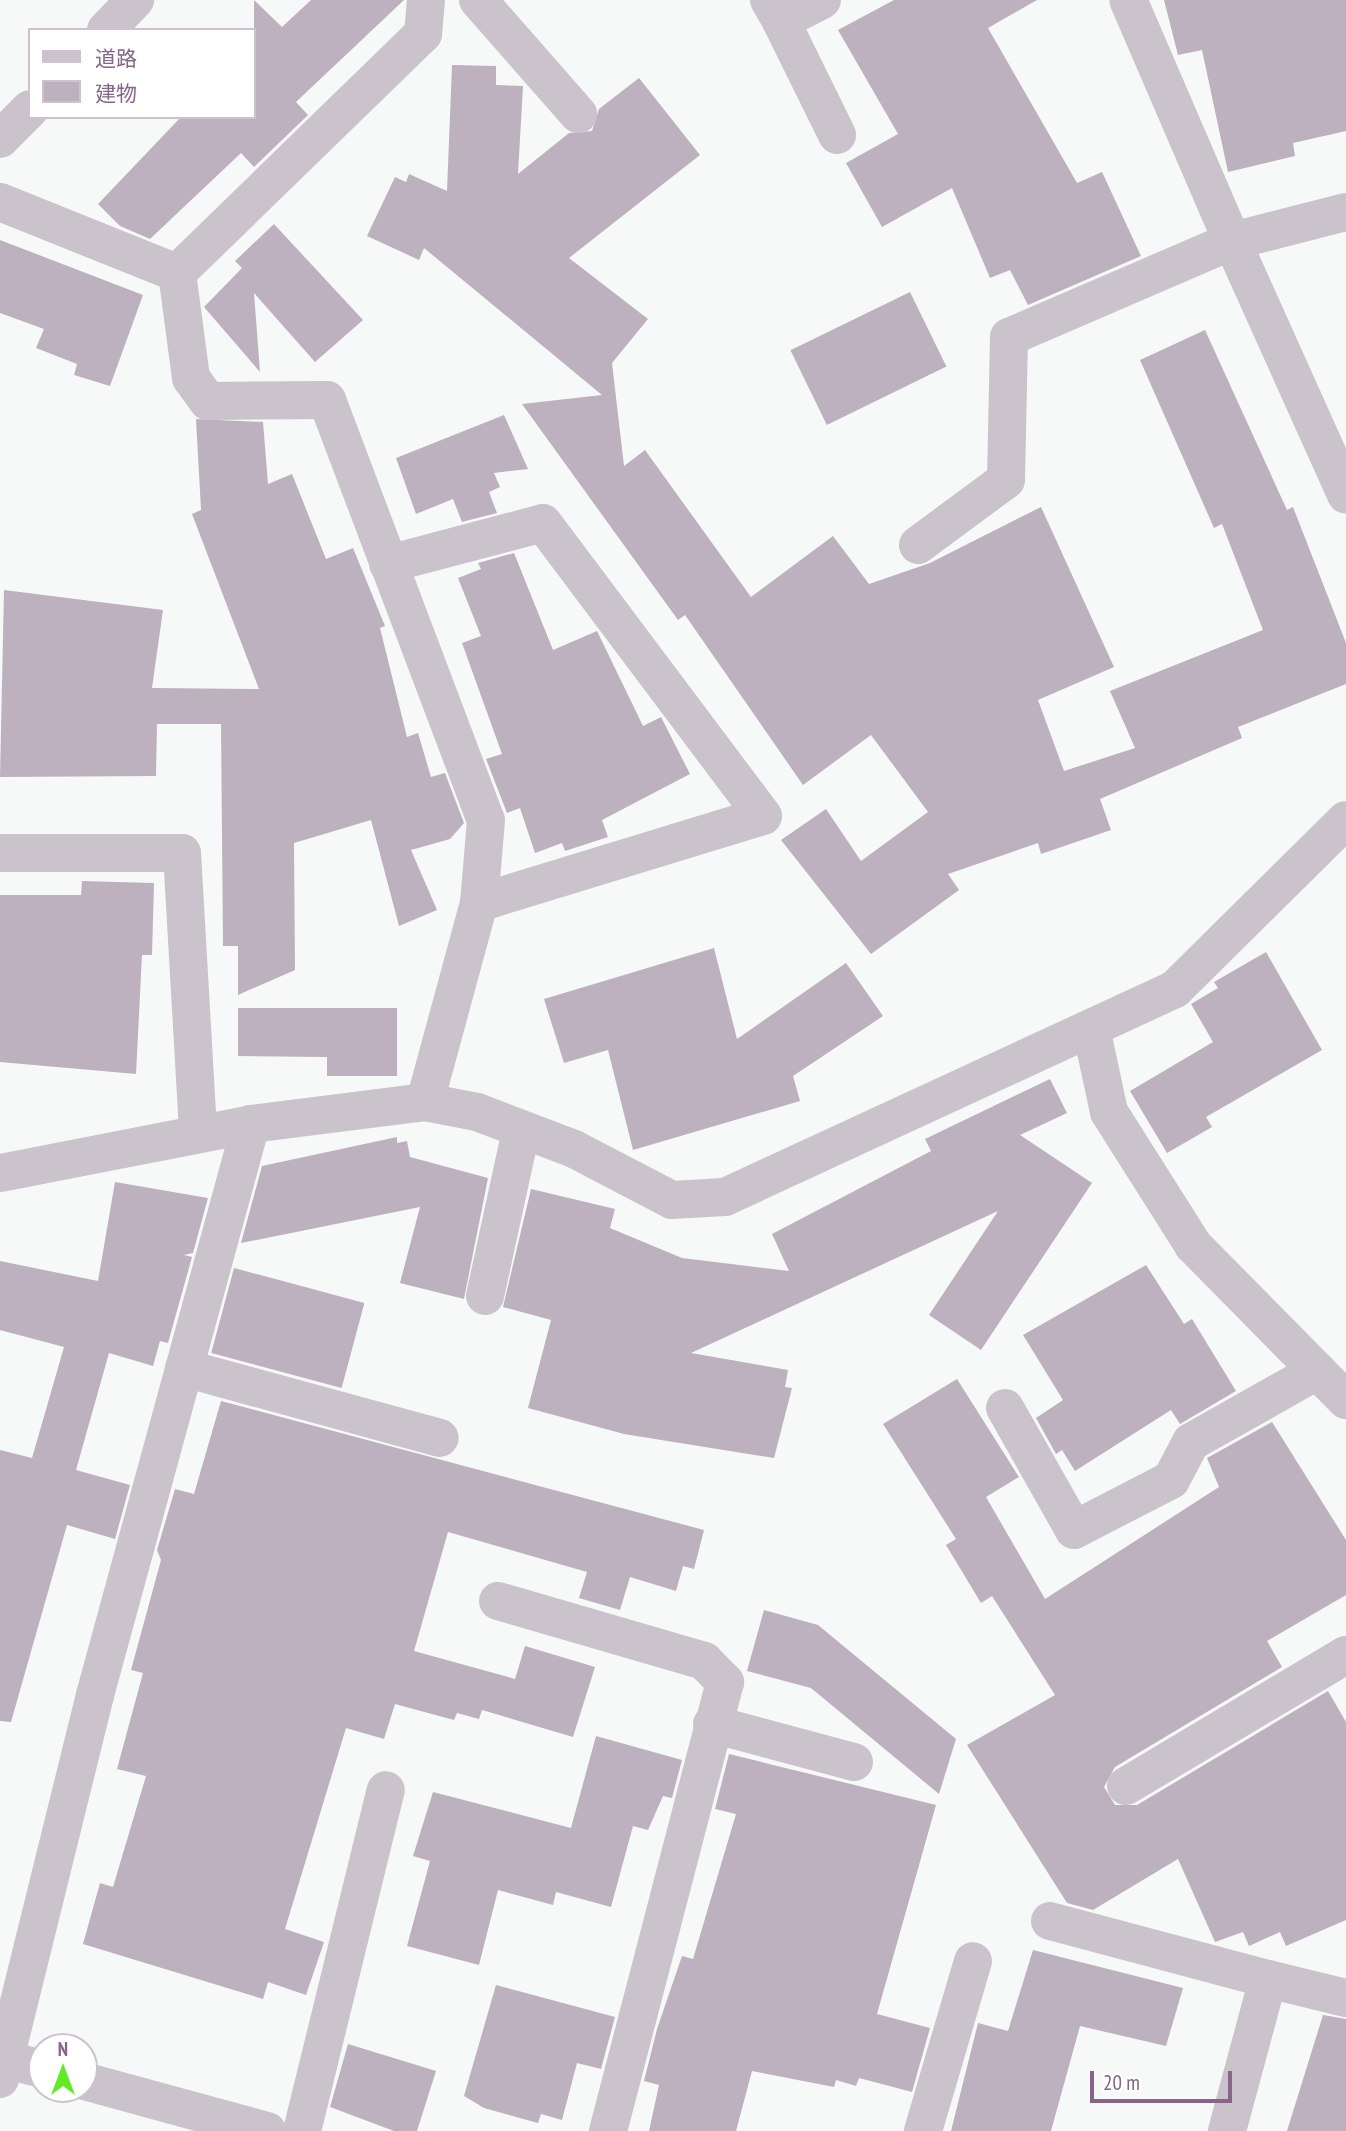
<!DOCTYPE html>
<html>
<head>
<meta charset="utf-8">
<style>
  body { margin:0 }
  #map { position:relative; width:1346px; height:2131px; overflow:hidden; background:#f6f9f7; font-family:"PT Sans Narrow","Noto Sans JP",sans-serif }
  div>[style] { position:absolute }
  .building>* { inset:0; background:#bdb0bf; transform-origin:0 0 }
  .minor>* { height:38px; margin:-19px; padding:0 19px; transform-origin:19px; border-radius:19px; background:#cbc3cc }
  span { translate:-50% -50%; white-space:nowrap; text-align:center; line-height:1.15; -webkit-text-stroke:7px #fff; paint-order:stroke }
  .legend { position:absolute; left:28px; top:28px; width:228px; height:91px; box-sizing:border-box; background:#fff; border:2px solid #cec2cf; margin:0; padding:9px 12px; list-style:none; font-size:21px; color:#856688 }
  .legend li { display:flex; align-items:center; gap:14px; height:35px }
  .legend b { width:35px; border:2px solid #cec2cf }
  .north { position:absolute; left:28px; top:2033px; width:70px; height:70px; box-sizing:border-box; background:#fff; border:2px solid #cec2cf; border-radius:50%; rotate:0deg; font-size:19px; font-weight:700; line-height:28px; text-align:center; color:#856688 }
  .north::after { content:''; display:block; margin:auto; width:24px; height:32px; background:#61ea25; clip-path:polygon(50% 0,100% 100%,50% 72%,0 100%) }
  .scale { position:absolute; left:1090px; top:2071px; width:142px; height:32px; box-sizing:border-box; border:4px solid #856688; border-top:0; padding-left:9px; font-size:21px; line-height:24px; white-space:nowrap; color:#856688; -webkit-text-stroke:5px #fff; paint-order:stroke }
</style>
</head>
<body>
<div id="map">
  <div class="building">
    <div style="clip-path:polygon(254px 0,282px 27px,311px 0,404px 0,296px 102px,308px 115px,254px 167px,241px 153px,150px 239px,120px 226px,98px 204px,181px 117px,254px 117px)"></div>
    <div style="clip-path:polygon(894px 0,1037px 0,988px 28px,1077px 183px,1102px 172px,1141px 256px,1028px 305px,1010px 270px,990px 278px,952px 188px,882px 227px,846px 163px,898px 134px,838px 30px)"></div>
    <div style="clip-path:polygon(1164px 0,1346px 0,1346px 131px,1293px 143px,1295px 156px,1228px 172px,1202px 50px,1178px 55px)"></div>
    <div style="clip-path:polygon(452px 65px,496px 66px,496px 85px,523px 86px,518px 174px,569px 133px,592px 131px,599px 109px,639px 78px,700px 155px,569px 258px,648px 319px,612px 363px,624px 466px,645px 450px,751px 597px,833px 536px,869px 584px,930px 563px,1041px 507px,1114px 667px,1038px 700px,1064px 771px,1135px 748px,1110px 691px,1263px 630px,1222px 524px,1214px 528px,1140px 360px,1205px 330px,1287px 510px,1293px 507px,1346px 643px,1346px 684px,1238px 727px,1242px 738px,1100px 799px,1111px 830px,1041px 854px,1038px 843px,948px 874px,959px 890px,871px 954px,781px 840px,826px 809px,861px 861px,928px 812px,871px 735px,803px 785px,685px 615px,678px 620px,522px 404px,602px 395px,424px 248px,419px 260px,367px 236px,395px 177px,406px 182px,409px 174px,447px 191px)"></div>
    <div style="clip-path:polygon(274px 224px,363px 320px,315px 362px,254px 293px,260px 372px,204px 307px,242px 268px,235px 261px)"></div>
    <div style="clip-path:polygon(0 240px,143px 295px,110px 386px,74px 375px,77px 364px,36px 348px,44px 329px,0 313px)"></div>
    <div style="left:910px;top:292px;width:83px;height:133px;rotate:64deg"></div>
    <div style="clip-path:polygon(504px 415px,528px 469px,494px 473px,500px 487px,489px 492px,497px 513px,462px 522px,453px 499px,416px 514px,396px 458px)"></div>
    <div style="clip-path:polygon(196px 419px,263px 422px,268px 484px,292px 474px,326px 559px,353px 548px,385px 626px,380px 628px,407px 737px,418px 733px,431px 777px,445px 773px,464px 823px,450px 839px,411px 850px,437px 910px,399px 926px,371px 820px,294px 843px,295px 970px,238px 995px,238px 946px,223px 946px,221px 724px,157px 724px,156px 776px,0 777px,4px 590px,163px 610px,152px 688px,259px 689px,192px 514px,201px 510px)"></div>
    <div style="clip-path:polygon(514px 553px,553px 650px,597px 631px,643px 726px,661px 717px,690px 774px,602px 820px,608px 837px,565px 851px,562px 843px,535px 853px,520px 808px,507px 813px,486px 759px,502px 754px,462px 643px,481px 636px,458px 578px,481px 569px,478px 563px)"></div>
    <div style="clip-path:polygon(82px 881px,154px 883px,152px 955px,142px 955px,136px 1074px,0 1062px,0 895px,81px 895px)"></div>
    <div style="clip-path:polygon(714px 948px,737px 1039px,846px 963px,883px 1016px,793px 1076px,800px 1101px,633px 1150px,608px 1050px,564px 1063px,544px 999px)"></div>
    <div style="clip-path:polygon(1266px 952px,1322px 1050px,1206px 1117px,1212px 1127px,1167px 1153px,1130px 1091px,1213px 1042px,1191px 1004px,1218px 988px,1214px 982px)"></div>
    <div style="clip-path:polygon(238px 1008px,397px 1008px,397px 1076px,327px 1076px,327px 1057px,238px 1056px)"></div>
    <div style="clip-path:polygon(1050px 1079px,1067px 1113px,1020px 1135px,1092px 1183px,981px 1350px,929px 1315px,998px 1211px,691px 1353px,788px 1370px,785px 1387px,792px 1388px,774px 1458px,624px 1434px,528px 1408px,551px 1320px,503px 1307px,531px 1189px,615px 1209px,610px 1228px,682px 1258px,789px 1271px,772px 1234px,931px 1151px,925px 1139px)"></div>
    <div style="clip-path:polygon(397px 1137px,397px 1143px,407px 1141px,410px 1157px,488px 1178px,464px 1299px,400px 1283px,420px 1207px,241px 1243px,262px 1166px)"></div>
    <div style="clip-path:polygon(115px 1182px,208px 1198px,193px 1253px,184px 1255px,192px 1257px,168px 1343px,160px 1341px,153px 1366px,109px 1353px,76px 1470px,130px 1485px,115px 1539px,67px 1525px,11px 1722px,0 1721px,0 1450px,32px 1458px,64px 1347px,0 1330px,0 1261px,98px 1281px)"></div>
    <div style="clip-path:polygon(1146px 1265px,1184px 1324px,1192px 1319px,1236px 1391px,1180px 1424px,1171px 1410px,1075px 1471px,1062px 1450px,1056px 1454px,1036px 1418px,1063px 1400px,1023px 1335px)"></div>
    <div style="left:234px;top:1268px;width:135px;height:88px;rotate:15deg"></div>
    <div style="clip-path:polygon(957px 1379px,1019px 1477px,986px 1497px,1045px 1599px,1219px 1487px,1207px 1458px,1272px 1422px,1346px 1540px,1346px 1595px,1267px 1641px,1282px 1667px,1115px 1767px,1104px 1787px,1115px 1805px,1137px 1805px,1328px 1691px,1346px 1722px,1346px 1920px,1286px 1946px,1280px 1932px,1249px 1946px,1243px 1932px,1215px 1942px,1178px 1859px,1093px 1910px,1067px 1903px,967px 1745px,1055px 1695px,992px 1596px,981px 1603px,946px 1545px,956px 1539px,883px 1424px)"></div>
    <div style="clip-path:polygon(221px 1401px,704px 1530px,694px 1569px,683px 1566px,676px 1591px,630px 1577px,620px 1610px,579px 1598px,587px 1572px,448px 1532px,414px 1651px,515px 1679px,525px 1646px,595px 1667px,573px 1737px,482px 1710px,479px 1719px,457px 1713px,454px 1720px,395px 1704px,384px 1739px,346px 1728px,285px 1929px,324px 1942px,306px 1995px,268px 1982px,263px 1999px,83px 1944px,100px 1883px,113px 1887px,146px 1776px,117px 1769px,143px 1673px,131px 1670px,161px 1560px,157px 1550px,175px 1489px,194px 1494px)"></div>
    <div style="clip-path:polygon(764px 1610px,818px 1625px,956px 1739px,939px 1794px,811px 1688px,747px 1671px)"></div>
    <div style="clip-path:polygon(596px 1736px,682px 1760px,672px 1798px,663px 1796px,648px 1830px,633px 1826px,611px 1907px,556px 1892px,553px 1905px,498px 1890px,479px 1965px,407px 1946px,430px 1861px,413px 1856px,433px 1792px,571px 1828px)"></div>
    <div style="clip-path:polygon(729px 1754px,936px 1805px,877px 2014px,930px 2028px,912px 2092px,859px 2078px,856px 2086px,836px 2080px,834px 2087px,752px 2071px,736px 2131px,649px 2131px,659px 2085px,644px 2081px,657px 2029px,682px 1956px,693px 1959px,736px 1814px,715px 1809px)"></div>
    <div style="clip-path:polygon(1033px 1950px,1183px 1988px,1166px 2046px,1080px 2026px,1051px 2131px,951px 2131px,978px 2023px,1008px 2031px)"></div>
    <div style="clip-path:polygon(496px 1985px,615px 2017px,601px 2069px,577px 2063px,562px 2120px,541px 2114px,538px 2123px,484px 2108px,464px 2096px)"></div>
    <div style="clip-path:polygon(1323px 2015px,1346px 2019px,1346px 2131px,1287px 2131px)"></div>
    <div style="clip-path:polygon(348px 2044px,436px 2071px,417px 2131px,394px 2131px,330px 2107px)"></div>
  </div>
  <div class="minor">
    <div style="left:478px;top:0;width:152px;rotate:48.7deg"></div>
    <div style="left:769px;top:0;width:24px;rotate:60deg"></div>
    <div style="left:781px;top:21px;width:46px;rotate:-27.1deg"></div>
    <div style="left:781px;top:21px;width:127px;rotate:63.8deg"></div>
    <div style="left:106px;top:30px;width:42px;rotate:-46deg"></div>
    <div style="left:0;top:139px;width:42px;rotate:-45deg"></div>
    <div style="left:0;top:202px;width:191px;rotate:21.9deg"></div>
    <div style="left:177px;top:273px;width:106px;rotate:82.4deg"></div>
    <div style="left:191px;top:378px;width:29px;rotate:54deg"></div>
    <div style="left:208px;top:401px;width:119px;rotate:-0.5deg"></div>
    <div style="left:327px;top:400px;width:449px;rotate:69.3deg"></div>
    <div style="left:486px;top:820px;width:83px;rotate:94.8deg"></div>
    <div style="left:479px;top:903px;width:206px;rotate:105.2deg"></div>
    <div style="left:1346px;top:212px;width:118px;rotate:165.7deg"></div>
    <div style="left:1232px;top:241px;width:278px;rotate:65.8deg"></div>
    <div style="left:177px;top:273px;width:343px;rotate:-44.2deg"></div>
    <div style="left:423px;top:34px;width:34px;rotate:-85deg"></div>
    <div style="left:918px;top:545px;width:109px;rotate:-36.5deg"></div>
    <div style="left:1006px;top:480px;width:143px;rotate:-88.8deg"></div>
    <div style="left:1009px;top:337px;width:243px;rotate:-23.3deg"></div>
    <div style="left:1232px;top:241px;width:262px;rotate:-113.3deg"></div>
    <div style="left:388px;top:564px;width:160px;rotate:-14.8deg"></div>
    <div style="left:543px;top:523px;width:366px;rotate:53.1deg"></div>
    <div style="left:763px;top:816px;width:297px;rotate:163deg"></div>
    <div style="left:0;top:853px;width:182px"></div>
    <div style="left:182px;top:853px;width:281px;rotate:86.7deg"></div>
    <div style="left:1091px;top:1028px;width:86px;rotate:77.9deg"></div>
    <div style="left:1109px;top:1112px;width:157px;rotate:57.7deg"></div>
    <div style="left:1193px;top:1245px;width:218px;rotate:45.4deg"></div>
    <div style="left:0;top:1173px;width:256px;rotate:-11deg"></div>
    <div style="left:251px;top:1124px;width:175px;rotate:-7.2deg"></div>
    <div style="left:425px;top:1102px;width:53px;rotate:10.9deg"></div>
    <div style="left:477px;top:1112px;width:104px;rotate:20.9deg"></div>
    <div style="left:574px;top:1149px;width:110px;rotate:27.5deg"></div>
    <div style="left:672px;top:1200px;width:53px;rotate:-3.2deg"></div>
    <div style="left:725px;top:1197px;width:496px;rotate:-24.8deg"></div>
    <div style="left:1175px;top:989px;width:240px;rotate:-44.7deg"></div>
    <div style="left:485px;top:1296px;width:169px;rotate:-77.7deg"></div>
    <div style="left:184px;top:1368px;width:265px;rotate:15.3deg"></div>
    <div style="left:1005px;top:1408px;width:140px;rotate:60.5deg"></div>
    <div style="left:1074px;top:1530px;width:109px;rotate:-27.3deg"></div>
    <div style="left:1171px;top:1480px;width:43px;rotate:-62.2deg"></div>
    <div style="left:1191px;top:1442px;width:145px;rotate:-29.4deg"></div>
    <div style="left:498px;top:1601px;width:215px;rotate:16.2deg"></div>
    <div style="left:704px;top:1661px;width:30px;rotate:45deg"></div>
    <div style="left:725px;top:1682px;width:464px;rotate:104.6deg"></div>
    <div style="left:712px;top:1724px;width:147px;rotate:15deg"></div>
    <div style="left:1126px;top:1786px;width:256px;rotate:-30.8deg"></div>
    <div style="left:1050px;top:1921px;width:226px;rotate:14.9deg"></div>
    <div style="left:0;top:2058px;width:43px;rotate:14.7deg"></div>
    <div style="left:0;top:2079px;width:396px;rotate:-76.1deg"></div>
    <div style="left:95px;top:1695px;width:592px;rotate:-74.72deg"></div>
    <div style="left:84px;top:2081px;width:190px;rotate:15.3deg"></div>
    <div style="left:302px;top:2131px;width:351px;rotate:-76.2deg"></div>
    <div style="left:923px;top:2131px;width:177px;rotate:-73.6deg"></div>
    <div style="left:1227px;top:2131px;width:157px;rotate:-74.9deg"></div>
    <div style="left:1268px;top:1979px;width:80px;rotate:13.7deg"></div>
  </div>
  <ul class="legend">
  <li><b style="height:9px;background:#cbc3cc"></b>道路</li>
  <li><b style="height:19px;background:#bdb0bf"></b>建物</li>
  </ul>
  <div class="north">N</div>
  <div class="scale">20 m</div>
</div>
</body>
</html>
